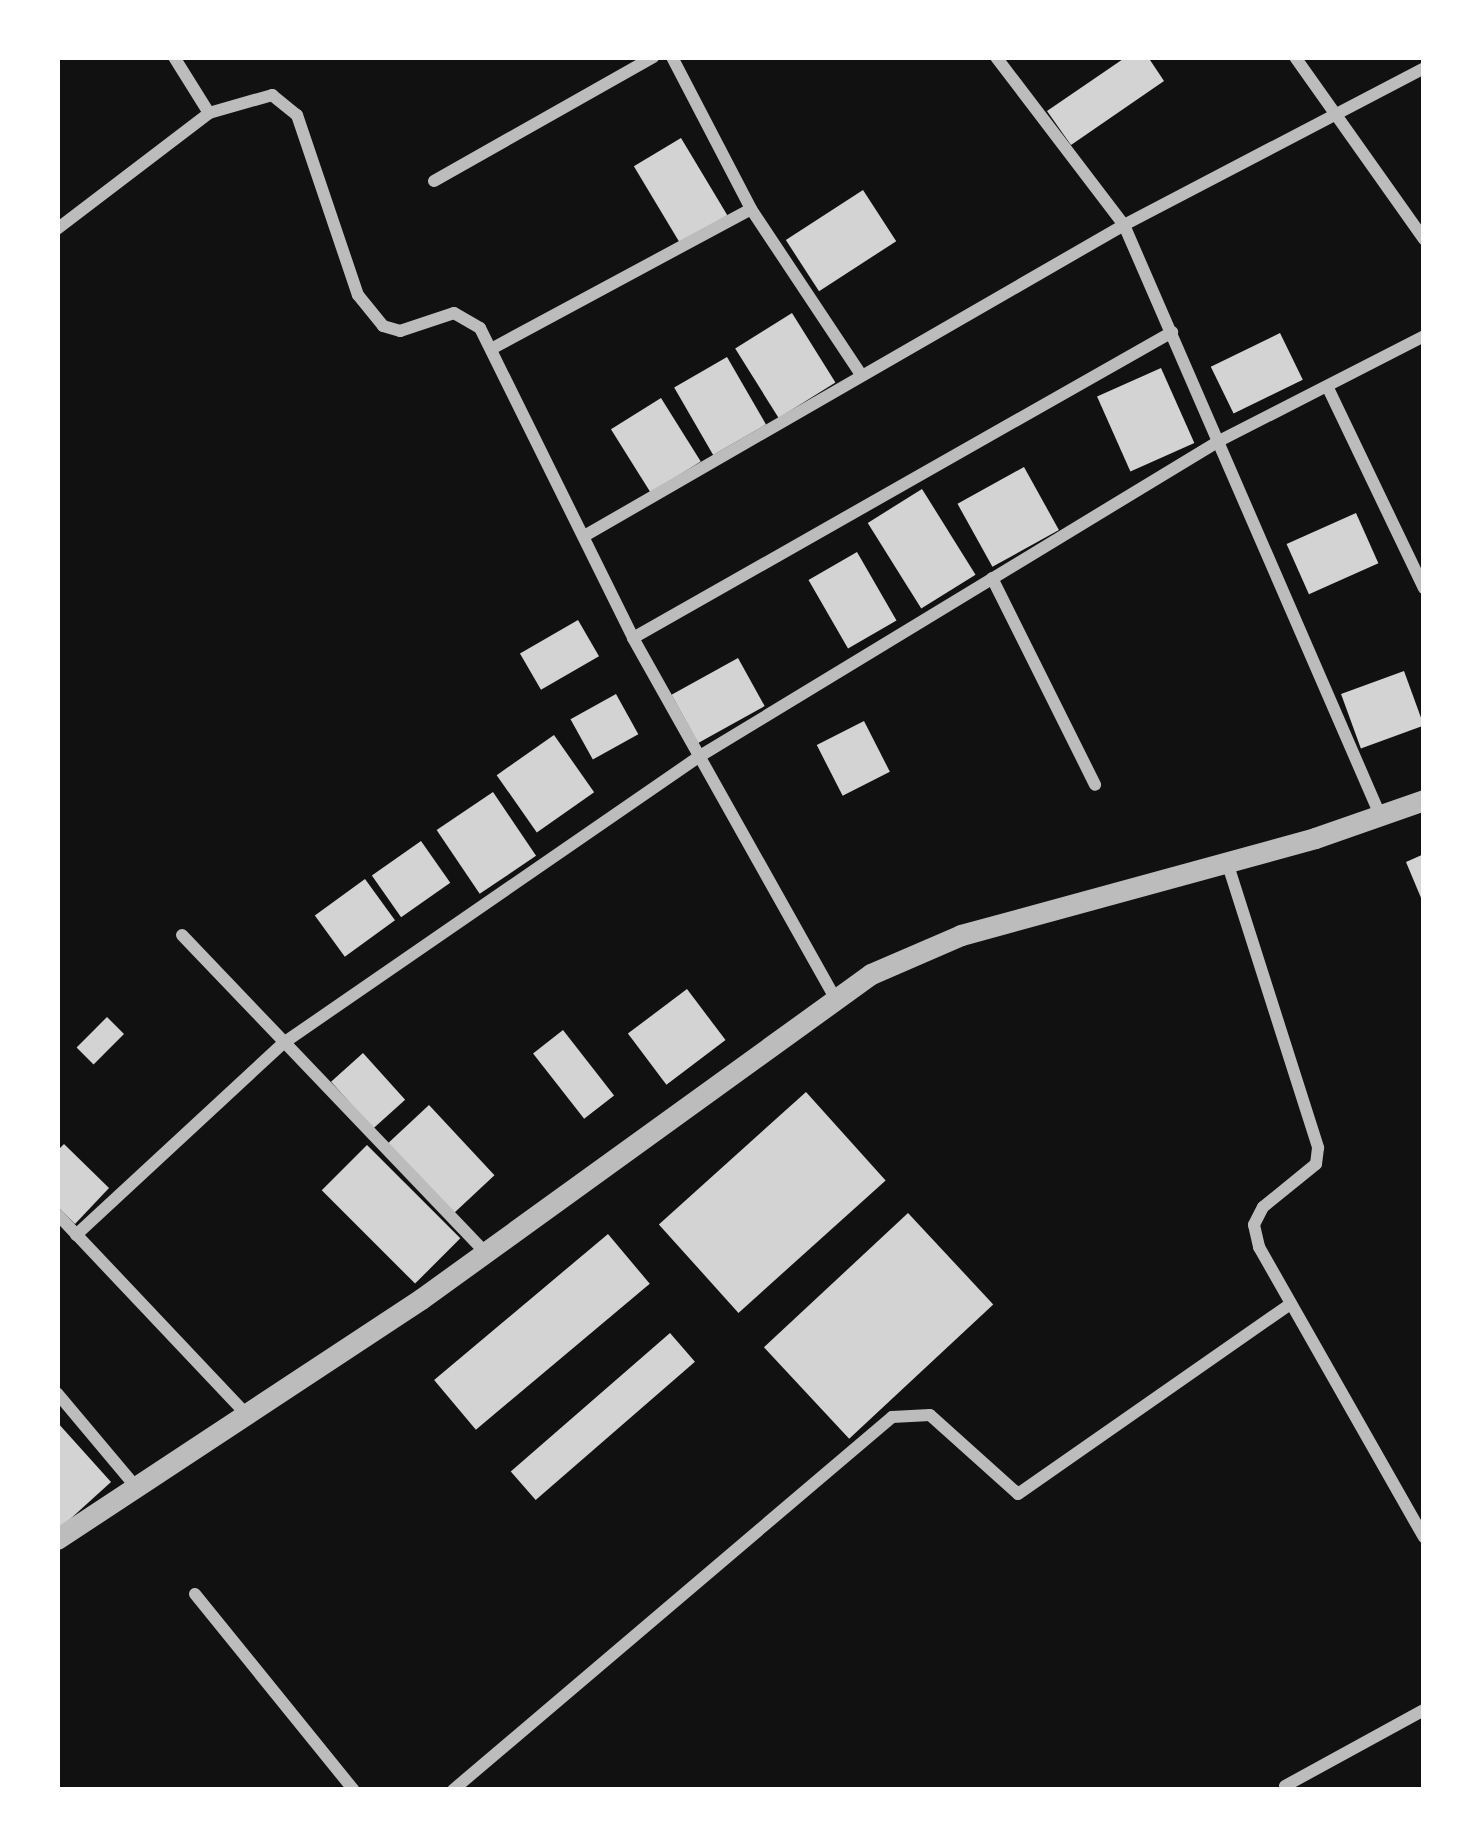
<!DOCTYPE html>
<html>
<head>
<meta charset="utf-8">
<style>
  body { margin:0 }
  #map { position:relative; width:1481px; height:1847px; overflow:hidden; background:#111; font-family:Overpass,sans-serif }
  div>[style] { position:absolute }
  .building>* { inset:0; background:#d3d3d3; transform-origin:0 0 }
  .minor>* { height:12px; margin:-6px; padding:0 6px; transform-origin:6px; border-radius:6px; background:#bcbcbc }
  .tertiary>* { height:21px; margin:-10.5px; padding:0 10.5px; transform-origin:10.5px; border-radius:10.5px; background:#bcbcbc }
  span { translate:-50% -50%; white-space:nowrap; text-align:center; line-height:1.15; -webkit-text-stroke:12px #fff; paint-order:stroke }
  .frame { position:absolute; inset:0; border:60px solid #fff; pointer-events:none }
</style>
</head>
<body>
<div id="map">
  <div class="building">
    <div style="clip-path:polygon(1126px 57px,1148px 57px,1164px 81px,1071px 145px,1047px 111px)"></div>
    <div style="left:681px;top:138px;width:90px;height:55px;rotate:59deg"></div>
    <div style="left:863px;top:190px;width:61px;height:92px;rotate:57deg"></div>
    <div style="left:792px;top:313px;width:82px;height:67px;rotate:58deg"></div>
    <div style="left:1280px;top:333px;width:52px;height:77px;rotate:64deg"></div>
    <div style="left:727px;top:357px;width:78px;height:61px;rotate:60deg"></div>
    <div style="left:1161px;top:368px;width:82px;height:70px;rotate:66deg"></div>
    <div style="left:661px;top:398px;width:75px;height:59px;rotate:58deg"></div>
    <div style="left:1024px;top:467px;width:72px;height:76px;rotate:61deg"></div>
    <div style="left:922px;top:489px;width:101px;height:64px;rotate:58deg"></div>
    <div style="left:1356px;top:513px;width:55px;height:76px;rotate:66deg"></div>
    <div style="left:857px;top:552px;width:79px;height:56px;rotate:60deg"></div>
    <div style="left:578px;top:620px;width:42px;height:67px;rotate:60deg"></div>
    <div style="left:738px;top:658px;width:55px;height:76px;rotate:61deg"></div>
    <div style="left:1404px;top:671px;width:58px;height:67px;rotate:70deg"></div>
    <div style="left:616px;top:694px;width:46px;height:52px;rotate:61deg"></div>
    <div style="left:864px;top:721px;width:57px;height:53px;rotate:63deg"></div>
    <div style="left:554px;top:735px;width:70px;height:70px;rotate:55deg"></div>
    <div style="left:493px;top:792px;width:77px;height:68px;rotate:56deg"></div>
    <div style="left:421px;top:841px;width:51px;height:60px;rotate:55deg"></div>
    <div style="clip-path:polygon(1424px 854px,1424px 905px,1406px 862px)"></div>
    <div style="left:365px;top:879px;width:51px;height:62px;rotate:54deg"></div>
    <div style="left:687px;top:989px;width:64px;height:74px;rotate:53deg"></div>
    <div style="left:107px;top:1017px;width:24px;height:43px;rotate:45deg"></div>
    <div style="left:563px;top:1030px;width:83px;height:38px;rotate:52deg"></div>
    <div style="left:363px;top:1053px;width:63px;height:43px;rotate:48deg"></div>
    <div style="left:806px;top:1092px;width:119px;height:198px;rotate:48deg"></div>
    <div style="left:429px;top:1105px;width:96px;height:56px;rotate:47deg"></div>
    <div style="clip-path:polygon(64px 1144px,109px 1188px,75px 1224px,57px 1206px,57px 1151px)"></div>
    <div style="left:367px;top:1145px;width:132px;height:64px;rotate:45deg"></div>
    <div style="left:908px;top:1213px;width:125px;height:197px;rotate:47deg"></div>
    <div style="left:608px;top:1234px;width:65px;height:227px;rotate:50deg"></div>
    <div style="left:670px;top:1333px;width:38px;height:211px;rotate:49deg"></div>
    <div style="clip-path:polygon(57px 1422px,111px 1482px,57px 1531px)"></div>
  </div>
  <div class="minor">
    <div style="left:174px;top:57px;width:66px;rotate:58deg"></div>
    <div style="left:209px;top:113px;width:66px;rotate:-15.9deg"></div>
    <div style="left:272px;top:95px;width:32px;rotate:39deg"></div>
    <div style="left:297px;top:115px;width:190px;rotate:71.3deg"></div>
    <div style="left:358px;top:295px;width:40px;rotate:51deg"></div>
    <div style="left:383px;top:326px;width:18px;rotate:16deg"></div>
    <div style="left:400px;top:331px;width:57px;rotate:-18.4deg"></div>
    <div style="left:454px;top:313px;width:30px;rotate:30deg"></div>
    <div style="left:480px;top:328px;width:346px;rotate:63.7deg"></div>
    <div style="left:633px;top:638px;width:415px;rotate:60.7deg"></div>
    <div style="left:672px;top:57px;width:171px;rotate:62.5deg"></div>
    <div style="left:751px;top:209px;width:197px;rotate:56.4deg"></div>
    <div style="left:996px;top:57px;width:211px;rotate:52.7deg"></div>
    <div style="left:1124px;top:225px;width:643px;rotate:66.54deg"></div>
    <div style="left:1295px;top:57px;width:223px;rotate:54.7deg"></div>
    <div style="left:434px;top:181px;width:252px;rotate:-29.5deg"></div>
    <div style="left:57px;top:229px;width:191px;rotate:-37.3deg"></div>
    <div style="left:493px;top:348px;width:293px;rotate:-28.3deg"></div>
    <div style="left:1328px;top:388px;width:222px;rotate:64.4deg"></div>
    <div style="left:586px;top:535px;width:621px;rotate:-29.95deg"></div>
    <div style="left:1124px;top:225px;width:339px;rotate:-27.6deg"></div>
    <div style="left:992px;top:578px;width:231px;rotate:63.5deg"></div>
    <div style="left:633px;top:638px;width:620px;rotate:-29.58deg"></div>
    <div style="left:1227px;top:862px;width:300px;rotate:72.3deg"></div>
    <div style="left:1318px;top:1148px;width:16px;rotate:97deg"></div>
    <div style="left:1316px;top:1164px;width:68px;rotate:140.9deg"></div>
    <div style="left:1263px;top:1207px;width:20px;rotate:117deg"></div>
    <div style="left:1254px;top:1225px;width:23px;rotate:77deg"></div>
    <div style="left:1259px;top:1247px;width:334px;rotate:60.4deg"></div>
    <div style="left:182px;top:935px;width:440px;rotate:46.3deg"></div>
    <div style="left:57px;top:1214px;width:275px;rotate:46.6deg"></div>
    <div style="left:76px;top:1235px;width:281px;rotate:-42.8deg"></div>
    <div style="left:282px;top:1044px;width:508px;rotate:-34.57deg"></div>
    <div style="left:700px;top:756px;width:607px;rotate:-31.26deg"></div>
    <div style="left:1219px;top:441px;width:230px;rotate:-27.1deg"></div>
    <div style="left:57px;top:1393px;width:123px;rotate:50deg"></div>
    <div style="left:195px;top:1594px;width:252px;rotate:51deg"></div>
    <div style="left:1285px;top:1786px;width:158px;rotate:-28.7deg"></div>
    <div style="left:453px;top:1790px;width:576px;rotate:-40.35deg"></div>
    <div style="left:892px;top:1417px;width:38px;rotate:-3deg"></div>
    <div style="left:930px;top:1415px;width:118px;rotate:41.9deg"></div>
    <div style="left:1018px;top:1494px;width:332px;rotate:-34.9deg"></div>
  </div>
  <div class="tertiary">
    <div style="left:57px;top:1539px;width:436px;rotate:-33.4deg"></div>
    <div style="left:421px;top:1299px;width:555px;rotate:-35.84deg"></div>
    <div style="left:871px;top:974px;width:98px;rotate:-23.4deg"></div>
    <div style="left:961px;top:935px;width:367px;rotate:-15.3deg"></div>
    <div style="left:1315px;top:838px;width:115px;rotate:-19.2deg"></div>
  </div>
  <div class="frame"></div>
</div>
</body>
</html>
